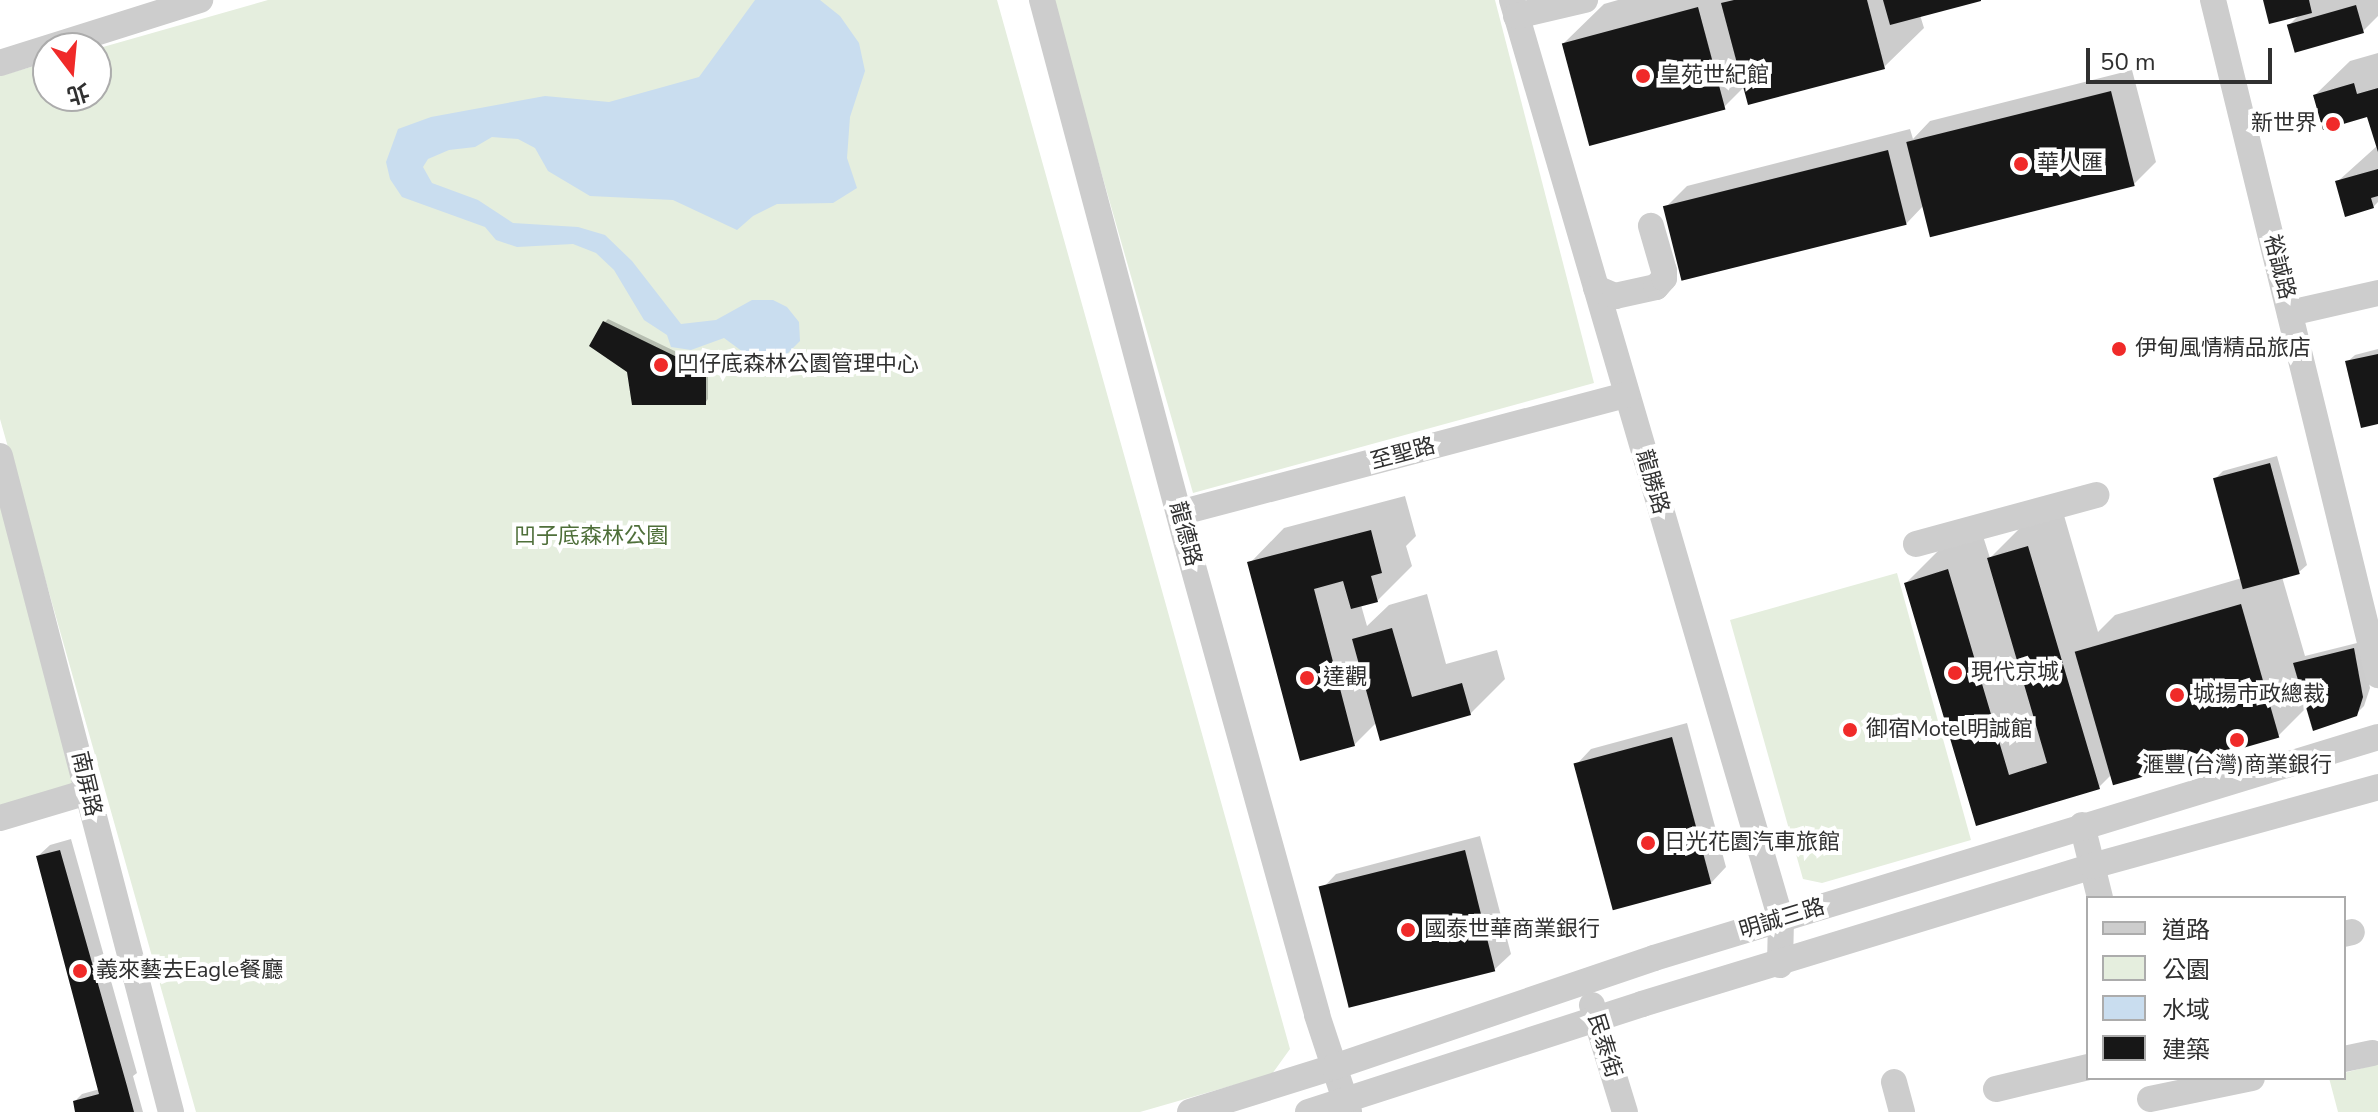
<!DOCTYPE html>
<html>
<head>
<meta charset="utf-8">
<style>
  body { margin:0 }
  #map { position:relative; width:2378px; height:1112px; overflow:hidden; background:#fff; font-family:"Nunito Sans","Noto Sans TC",sans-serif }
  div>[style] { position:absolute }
  .green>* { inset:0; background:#e5eede }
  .water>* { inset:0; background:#c9ddef }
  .shadow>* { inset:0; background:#0003 }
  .building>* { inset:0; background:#171717; transform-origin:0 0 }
  .minor>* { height:26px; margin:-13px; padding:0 13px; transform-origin:13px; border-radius:13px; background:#cdcdcd }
  .dots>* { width:22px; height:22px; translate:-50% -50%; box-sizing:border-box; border:4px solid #fff; border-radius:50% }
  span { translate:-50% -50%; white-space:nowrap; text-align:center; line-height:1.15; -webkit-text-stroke:8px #fff; paint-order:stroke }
  .poi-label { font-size:22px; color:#303030 }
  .left { translate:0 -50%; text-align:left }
  .right { translate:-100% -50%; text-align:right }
  .street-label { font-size:22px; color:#303030 }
  .park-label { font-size:22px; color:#4f6f3a }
  .legend { position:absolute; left:2086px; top:896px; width:260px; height:184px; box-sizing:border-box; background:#fff; border:2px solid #acacac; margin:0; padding:10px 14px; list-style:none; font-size:24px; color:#303030 }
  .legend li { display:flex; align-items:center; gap:16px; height:40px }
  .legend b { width:40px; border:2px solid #acacac }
  .north { position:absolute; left:32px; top:32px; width:80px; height:80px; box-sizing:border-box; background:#fff; border:2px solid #acacac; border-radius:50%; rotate:164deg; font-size:22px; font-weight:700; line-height:32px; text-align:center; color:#303030 }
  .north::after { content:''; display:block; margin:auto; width:28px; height:36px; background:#f02a29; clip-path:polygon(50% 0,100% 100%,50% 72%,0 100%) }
  .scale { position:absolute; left:2086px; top:48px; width:186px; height:36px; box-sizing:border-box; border:4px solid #303030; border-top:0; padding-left:10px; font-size:24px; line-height:28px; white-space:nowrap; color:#303030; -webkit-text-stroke:6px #fff; paint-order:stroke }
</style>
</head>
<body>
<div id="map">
  <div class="green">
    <div style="clip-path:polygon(268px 0,997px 0,1290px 1049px,1272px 1074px,1140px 1112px,196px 1112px,0 419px,0 76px,48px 62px,48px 96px,96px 96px,96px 49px)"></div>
    <div style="clip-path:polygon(1052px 0,1495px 0,1594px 383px,1193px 493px)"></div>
    <div style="clip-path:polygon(0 499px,82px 791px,0 814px)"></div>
    <div style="clip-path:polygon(1897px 573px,1971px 840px,1822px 883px,1803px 879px,1730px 620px)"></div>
    <div style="clip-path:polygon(2378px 1064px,2378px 1112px,2338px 1112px,2329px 1078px,2344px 1078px,2344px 1073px)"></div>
  </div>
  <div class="water">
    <div style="clip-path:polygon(755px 0,820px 0,840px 16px,859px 43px,865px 71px,850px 117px,847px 158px,857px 188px,833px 203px,777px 204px,753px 216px,737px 230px,673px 200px,590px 196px,548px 171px,535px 148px,518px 139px,492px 137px,475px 147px,449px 150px,428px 159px,423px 167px,432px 183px,478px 200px,513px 223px,578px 227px,605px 235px,632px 261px,681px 324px,716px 320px,752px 300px,773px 300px,787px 307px,799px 322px,800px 341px,783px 358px,754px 360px,724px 338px,691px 350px,671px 347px,667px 335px,644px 320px,614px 270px,596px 253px,573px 244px,517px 247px,496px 240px,485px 227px,402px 197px,390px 179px,386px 162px,398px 129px,431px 117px,545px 96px,609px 102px,699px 77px)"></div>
  </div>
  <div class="shadow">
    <div style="clip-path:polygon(1618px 0,1977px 0,1920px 15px,1924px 28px,1884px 67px,1745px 86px,1724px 107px,1564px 43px,1604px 4px)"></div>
    <div style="clip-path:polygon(2265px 0,2378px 0,2378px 16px,2363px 31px,2289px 25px,2300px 14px)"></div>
    <div style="clip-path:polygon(2378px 53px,2378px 202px,2373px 207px,2337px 182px,2377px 146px,2368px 115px,2315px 95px,2350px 61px)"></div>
    <div style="clip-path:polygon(2132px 70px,2156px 162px,2134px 184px,1924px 205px,1906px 224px,1665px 208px,1687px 186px,1910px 129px,1913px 139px,1930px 121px)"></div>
    <div style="clip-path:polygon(608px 319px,685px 356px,708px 354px,708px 399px,705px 403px,605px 322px)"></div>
    <div style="clip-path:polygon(2378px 349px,2378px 422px,2347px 362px,2355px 355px)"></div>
    <div style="clip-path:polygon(2277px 456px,2307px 565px,2299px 572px,2282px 577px,2305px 656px,2361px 642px,2370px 688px,2364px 706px,2356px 714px,2308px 706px,2279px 735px,2111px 775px,2099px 787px,1977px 824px,1906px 583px,1941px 548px,1983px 536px,1990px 558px,2024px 524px,2063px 512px,2098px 632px,2115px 615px,2242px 578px,2215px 479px,2223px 471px)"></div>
    <div style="clip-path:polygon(1405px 496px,1416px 536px,1406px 546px,1412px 566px,1377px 601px,1361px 605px,1367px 626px,1389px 605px,1427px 594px,1446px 664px,1497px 650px,1505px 679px,1470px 714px,1377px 722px,1354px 745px,1250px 563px,1284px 528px)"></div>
    <div style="clip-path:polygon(1687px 723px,1726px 867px,1711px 883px,1576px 765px,1591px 749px)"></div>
    <div style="clip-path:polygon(1480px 836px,1511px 954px,1495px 969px,1321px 890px,1336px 874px)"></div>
    <div style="clip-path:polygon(71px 839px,137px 1073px,133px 1076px,143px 1112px,77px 1112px,75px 1101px,82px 1094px,100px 1089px,38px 856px,50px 845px)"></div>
  </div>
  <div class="building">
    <div style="clip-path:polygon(1734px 0,1867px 0,1885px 69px,1748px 105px,1721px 3px)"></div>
    <div style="clip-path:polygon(1883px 0,1981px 0,1981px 1px,1890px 25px)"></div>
    <div style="clip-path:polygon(2263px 0,2309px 0,2312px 13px,2269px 24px)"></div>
    <div style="left:2356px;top:5px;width:29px;height:72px;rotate:74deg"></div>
    <div style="left:1698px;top:7px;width:106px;height:141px;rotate:75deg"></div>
    <div style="clip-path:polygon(2354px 83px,2357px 94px,2378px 88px,2378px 152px,2367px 117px,2323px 130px,2313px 95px)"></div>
    <div style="left:2111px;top:91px;width:98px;height:211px;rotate:76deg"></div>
    <div style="left:1888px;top:150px;width:77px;height:232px;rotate:76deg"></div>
    <div style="clip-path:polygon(2378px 169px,2378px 196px,2371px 198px,2374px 208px,2345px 217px,2335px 181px)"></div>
    <div style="clip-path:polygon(603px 321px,681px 359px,706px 356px,706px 405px,632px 405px,627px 372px,589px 346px)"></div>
    <div style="clip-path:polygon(2378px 354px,2378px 424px,2361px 428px,2345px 361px)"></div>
    <div style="left:2270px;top:463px;width:115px;height:59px;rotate:75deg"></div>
    <div style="clip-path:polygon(1371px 530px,1382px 573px,1371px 576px,1378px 602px,1351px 609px,1343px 581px,1314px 589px,1355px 746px,1300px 761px,1247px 562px)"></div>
    <div style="clip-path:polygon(2028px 546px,2100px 789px,1976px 826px,1904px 583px,1948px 569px,2009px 775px,2047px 763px,1987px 558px)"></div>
    <div style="left:2241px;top:604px;width:139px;height:173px;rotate:74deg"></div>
    <div style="clip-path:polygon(1392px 628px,1412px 697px,1462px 683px,1471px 715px,1380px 741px,1352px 639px)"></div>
    <div style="clip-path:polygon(2354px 648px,2363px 697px,2357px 716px,2313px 731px,2293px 663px)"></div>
    <div style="left:1672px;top:737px;width:152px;height:102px;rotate:75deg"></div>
    <div style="clip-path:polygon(60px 850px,127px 1086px,134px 1112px,75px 1112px,73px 1101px,99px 1094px,36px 856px)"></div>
    <div style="left:1465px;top:850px;width:125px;height:151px;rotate:76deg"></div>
  </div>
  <div class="minor">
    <div style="left:1042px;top:0;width:571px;rotate:75.09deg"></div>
    <div style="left:1189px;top:552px;width:480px;rotate:74.5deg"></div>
    <div style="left:1317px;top:1015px;width:102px;rotate:71.7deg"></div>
    <div style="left:1512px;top:0;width:959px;rotate:73.7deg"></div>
    <div style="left:1781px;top:920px;width:45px;rotate:91.3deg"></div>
    <div style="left:2213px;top:0;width:695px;rotate:76.26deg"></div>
    <div style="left:1516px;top:16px;width:71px;rotate:-13.1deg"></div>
    <div style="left:0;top:63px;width:210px;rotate:-17.5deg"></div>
    <div style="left:1596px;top:288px;width:21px;rotate:23deg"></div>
    <div style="left:1615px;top:296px;width:42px;rotate:-12.4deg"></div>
    <div style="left:1656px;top:287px;width:12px;rotate:-48deg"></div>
    <div style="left:1664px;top:278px;width:7px;rotate:-90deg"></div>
    <div style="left:1664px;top:271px;width:47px;rotate:-106.1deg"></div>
    <div style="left:2290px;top:313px;width:90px;rotate:-12.8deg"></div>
    <div style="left:0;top:456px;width:678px;rotate:75.39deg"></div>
    <div style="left:1179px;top:513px;width:463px;rotate:-14.8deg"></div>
    <div style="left:1916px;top:544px;width:187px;rotate:-15.2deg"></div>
    <div style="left:0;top:818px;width:91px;rotate:-16.6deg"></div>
    <div style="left:2082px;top:825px;width:75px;rotate:76.1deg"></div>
    <div style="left:2344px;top:934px;width:8px;rotate:-14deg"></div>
    <div style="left:1592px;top:1005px;width:112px;rotate:72.9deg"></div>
    <div style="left:2344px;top:1059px;width:29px;rotate:-12deg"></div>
    <div style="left:1894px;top:1082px;width:31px;rotate:75deg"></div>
    <div style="left:1996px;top:1089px;width:95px;rotate:-13.4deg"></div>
    <div style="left:2150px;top:1099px;width:104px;rotate:-11.6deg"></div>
    <div style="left:1190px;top:1112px;width:151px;rotate:-17.4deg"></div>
    <div style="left:1334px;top:1067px;width:338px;rotate:-18.8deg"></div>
    <div style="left:1654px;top:958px;width:757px;rotate:-16.97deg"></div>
    <div style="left:1308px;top:1112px;width:351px;rotate:-17.9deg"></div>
    <div style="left:1642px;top:1004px;width:471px;rotate:-17deg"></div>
    <div style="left:2092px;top:866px;width:297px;rotate:-15.4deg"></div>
  </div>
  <div class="dots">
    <div style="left:1643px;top:76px;background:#f02a29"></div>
    <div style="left:2333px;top:124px;background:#f02a29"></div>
    <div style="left:2021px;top:164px;background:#f02a29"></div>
    <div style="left:2119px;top:349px;background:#f02a29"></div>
    <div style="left:661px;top:365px;background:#f02a29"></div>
    <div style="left:1955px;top:673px;background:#f02a29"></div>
    <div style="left:1307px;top:678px;background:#f02a29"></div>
    <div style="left:2177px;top:695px;background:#f02a29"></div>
    <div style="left:1850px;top:730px;background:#f02a29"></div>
    <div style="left:2237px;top:740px;background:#f02a29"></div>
    <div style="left:1648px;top:843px;background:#f02a29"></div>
    <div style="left:1408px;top:930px;background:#f02a29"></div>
    <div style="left:80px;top:971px;background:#f02a29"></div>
  </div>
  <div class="poi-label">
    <span class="left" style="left:1659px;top:76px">皇苑世紀館</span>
    <span class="right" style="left:2317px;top:124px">新世界</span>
    <span class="left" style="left:2037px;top:164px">華人匯</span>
    <span class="left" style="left:2135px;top:349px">伊甸風情精品旅店</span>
    <span class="left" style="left:677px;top:365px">凹仔底森林公園管理中心</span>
    <span class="left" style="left:1971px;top:673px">現代京城</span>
    <span class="left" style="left:1323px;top:678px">達觀</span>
    <span class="left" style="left:2193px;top:695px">城揚市政總裁</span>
    <span class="left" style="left:1866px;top:730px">御宿Motel明誠館</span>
    <span style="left:2237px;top:766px">滙豐(台灣)商業銀行</span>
    <span class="left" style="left:1664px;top:843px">日光花園汽車旅館</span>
    <span class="left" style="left:1424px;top:930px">國泰世華商業銀行</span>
    <span class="left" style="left:96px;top:971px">義來藝去Eagle餐廳</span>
  </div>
  <div class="street-label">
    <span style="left:2279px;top:267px;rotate:76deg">裕誠路</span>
    <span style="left:1403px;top:454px;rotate:-15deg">至聖路</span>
    <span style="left:1652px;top:482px;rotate:74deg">龍勝路</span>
    <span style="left:1185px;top:534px;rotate:75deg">龍德路</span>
    <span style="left:86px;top:784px;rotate:77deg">南屏路</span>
    <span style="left:1782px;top:919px;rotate:-17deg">明誠三路</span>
    <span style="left:1604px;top:1046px;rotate:73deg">民泰街</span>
  </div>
  <div class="park-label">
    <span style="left:591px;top:537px">凹子底森林公園</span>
  </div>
  <ul class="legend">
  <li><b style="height:10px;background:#cdcdcd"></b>道路</li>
  <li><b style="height:22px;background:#e5eede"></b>公園</li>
  <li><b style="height:22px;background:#c9ddef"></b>水域</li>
  <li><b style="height:22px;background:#171717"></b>建築</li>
  </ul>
  <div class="north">北</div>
  <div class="scale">50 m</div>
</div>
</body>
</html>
